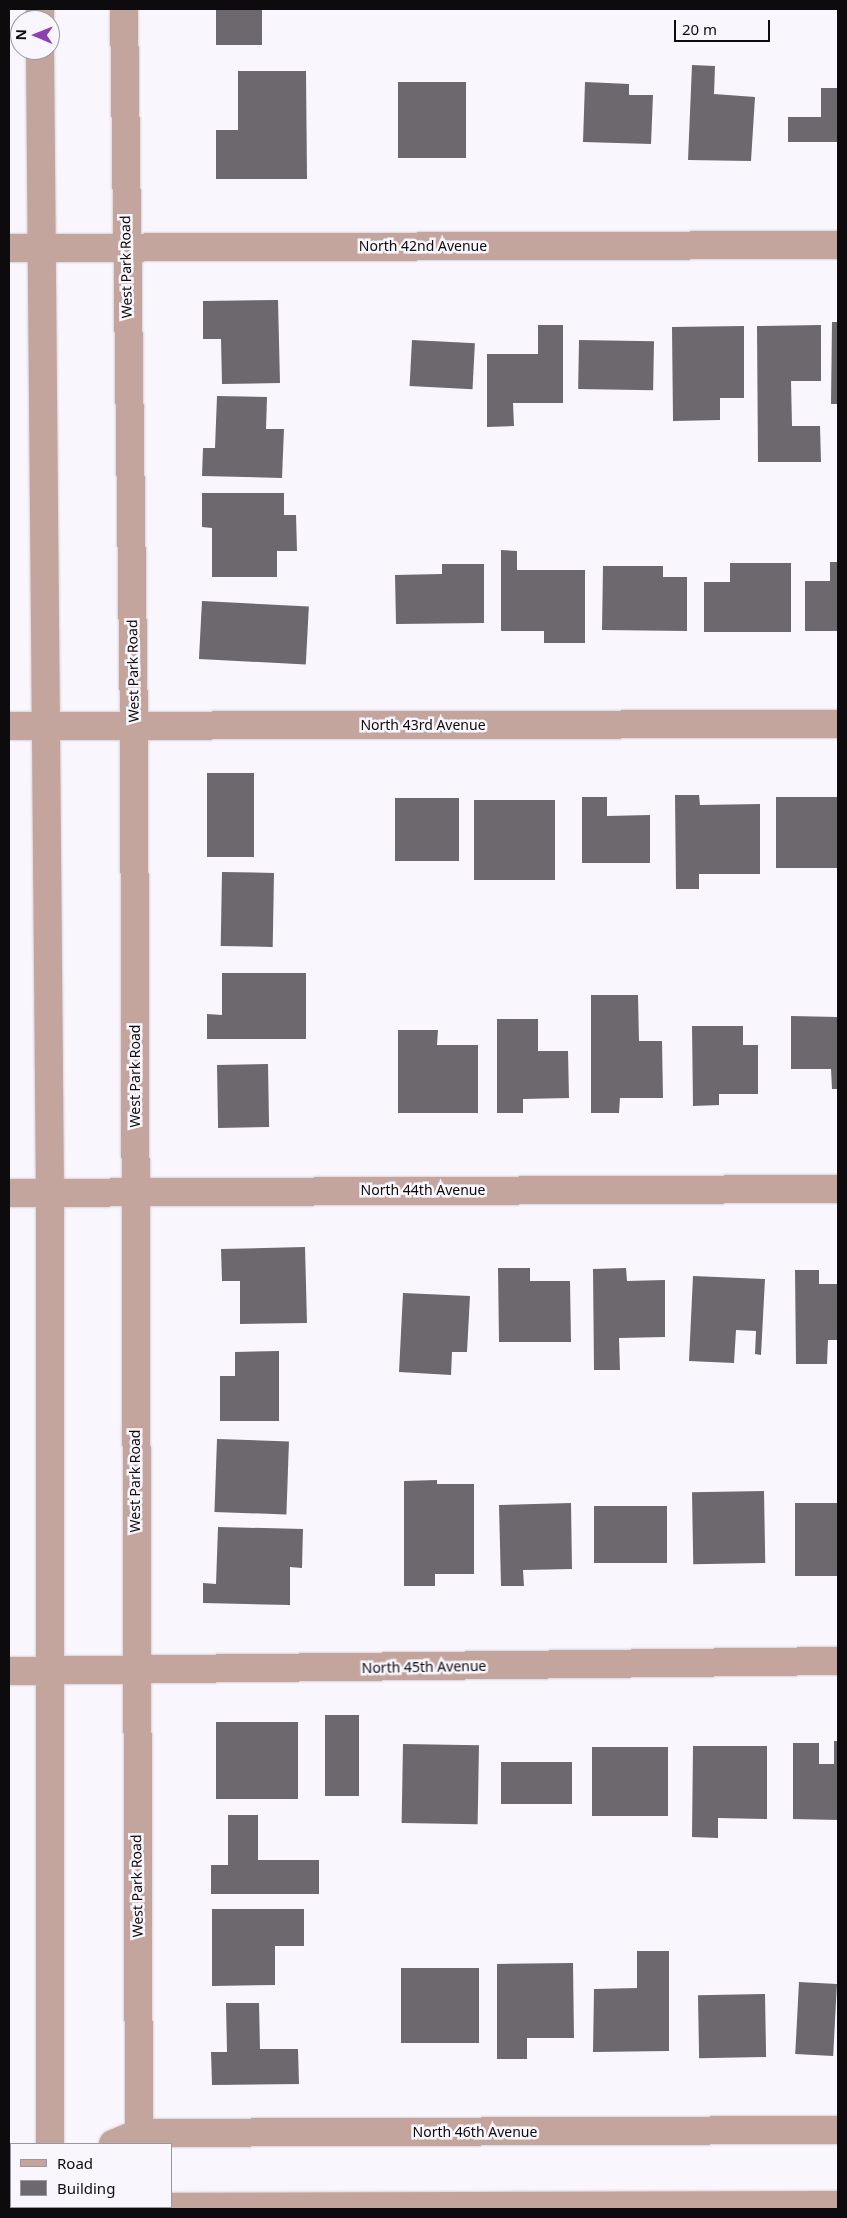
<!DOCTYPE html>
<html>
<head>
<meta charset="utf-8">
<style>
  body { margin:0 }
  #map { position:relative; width:847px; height:2218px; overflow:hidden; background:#faf6fd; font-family:"Noto Sans",sans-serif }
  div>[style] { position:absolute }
  .building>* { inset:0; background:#6c686e; transform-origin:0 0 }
  .roads { filter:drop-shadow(0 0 1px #d4d0d7) drop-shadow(0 0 1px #d4d0d7) }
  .minor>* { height:28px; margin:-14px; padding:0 14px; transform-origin:14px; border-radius:14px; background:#c3a59d }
  .tertiary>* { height:28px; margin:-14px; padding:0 14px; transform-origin:14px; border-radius:14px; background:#c3a59d }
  span { translate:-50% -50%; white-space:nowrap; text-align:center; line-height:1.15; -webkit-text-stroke:5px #faf6fd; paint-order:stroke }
  .street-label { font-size:14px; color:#0d0b0d }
  .frame { position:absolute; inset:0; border:10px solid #0d0b0d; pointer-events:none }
  .legend { position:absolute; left:10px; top:2143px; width:162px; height:65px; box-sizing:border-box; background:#faf6fd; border:1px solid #9b989d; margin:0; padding:6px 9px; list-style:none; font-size:15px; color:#0d0b0d }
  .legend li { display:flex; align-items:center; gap:10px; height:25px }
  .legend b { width:25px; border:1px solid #9b989d }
  .north { position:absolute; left:10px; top:10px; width:50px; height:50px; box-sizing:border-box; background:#faf6fd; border:1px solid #9b989d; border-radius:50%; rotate:271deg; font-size:14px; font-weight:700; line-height:20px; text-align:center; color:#0d0b0d }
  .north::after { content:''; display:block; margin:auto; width:18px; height:22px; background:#8c40b1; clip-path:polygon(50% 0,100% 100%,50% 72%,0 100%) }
  .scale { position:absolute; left:674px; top:20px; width:96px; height:22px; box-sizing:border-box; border:2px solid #0d0b0d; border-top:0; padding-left:6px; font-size:15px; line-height:18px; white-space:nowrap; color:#0d0b0d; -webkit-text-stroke:4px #faf6fd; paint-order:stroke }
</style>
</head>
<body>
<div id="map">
  <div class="building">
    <div style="left:216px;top:9px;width:46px;height:36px"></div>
    <div style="clip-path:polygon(692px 65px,715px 66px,714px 94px,755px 97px,751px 161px,688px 160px)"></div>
    <div style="clip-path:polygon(238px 71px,306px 71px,307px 179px,216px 179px,216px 130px,238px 130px)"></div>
    <div style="left:398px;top:82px;width:68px;height:76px"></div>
    <div style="clip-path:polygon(585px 82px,629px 84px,629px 95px,653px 95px,651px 144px,583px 142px)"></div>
    <div style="clip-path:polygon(821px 88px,838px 88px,838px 142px,788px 142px,788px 117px,821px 117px)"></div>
    <div style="clip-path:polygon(278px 300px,280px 383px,222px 384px,221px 339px,203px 339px,203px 301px)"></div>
    <div style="clip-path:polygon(832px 322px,838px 322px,838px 404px,831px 404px)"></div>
    <div style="clip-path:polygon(538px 325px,563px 325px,563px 403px,513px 403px,514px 426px,487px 427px,487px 354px,538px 354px)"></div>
    <div style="clip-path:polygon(821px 325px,821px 381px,791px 381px,792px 426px,820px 426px,821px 462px,758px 462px,757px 326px)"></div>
    <div style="clip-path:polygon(744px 326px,744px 398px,720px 398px,720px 420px,673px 421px,672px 327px)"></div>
    <div style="left:412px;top:340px;width:63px;height:46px;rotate:3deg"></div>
    <div style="left:579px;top:340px;width:75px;height:49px;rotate:1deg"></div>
    <div style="clip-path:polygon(217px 396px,267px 397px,266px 429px,284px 429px,282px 478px,202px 476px,203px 448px,215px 448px)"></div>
    <div style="clip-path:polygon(202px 493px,284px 493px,284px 515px,296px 515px,297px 551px,277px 551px,277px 577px,212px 577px,212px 528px,202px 527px)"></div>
    <div style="clip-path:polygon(501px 550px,517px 551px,517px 570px,585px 570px,585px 643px,544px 643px,544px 631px,501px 631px)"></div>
    <div style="clip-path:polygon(830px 562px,838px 562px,838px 631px,805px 631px,805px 581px,830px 581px)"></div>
    <div style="clip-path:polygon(730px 563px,791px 563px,791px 632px,704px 632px,704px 582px,730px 582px)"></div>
    <div style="clip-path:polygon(442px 564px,484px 564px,484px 623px,396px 624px,395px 575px,442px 574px)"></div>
    <div style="clip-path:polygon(603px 566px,663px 566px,663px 577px,687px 577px,687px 631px,602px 630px)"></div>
    <div style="left:202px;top:601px;width:107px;height:58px;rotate:3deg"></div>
    <div style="left:207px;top:773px;width:47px;height:84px"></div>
    <div style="clip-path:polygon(675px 795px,699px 795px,700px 805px,760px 804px,760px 874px,699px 874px,699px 889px,676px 889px)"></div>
    <div style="clip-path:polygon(582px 797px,607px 797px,607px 816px,650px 815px,650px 863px,582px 863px)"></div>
    <div style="left:776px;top:797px;width:62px;height:71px"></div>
    <div style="left:395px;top:798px;width:64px;height:63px"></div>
    <div style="left:474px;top:800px;width:81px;height:80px"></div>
    <div style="left:222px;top:872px;width:52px;height:74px;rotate:1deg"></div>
    <div style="clip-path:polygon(222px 973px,306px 973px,306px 1039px,207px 1039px,207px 1014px,222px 1015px)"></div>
    <div style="clip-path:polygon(591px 995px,638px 995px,639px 1041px,662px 1041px,663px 1098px,620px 1098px,619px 1113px,591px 1113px)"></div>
    <div style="clip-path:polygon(791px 1016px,838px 1017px,838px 1089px,832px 1089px,831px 1069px,791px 1069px)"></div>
    <div style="clip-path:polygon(497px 1019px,538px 1019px,538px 1051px,568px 1051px,569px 1098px,523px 1099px,523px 1113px,497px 1113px)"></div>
    <div style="clip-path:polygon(692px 1026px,743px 1026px,743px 1045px,758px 1045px,758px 1094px,719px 1094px,719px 1105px,693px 1106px)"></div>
    <div style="clip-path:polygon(398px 1030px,438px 1030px,437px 1045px,478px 1045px,478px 1113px,398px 1113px)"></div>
    <div style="left:268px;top:1064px;width:63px;height:51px;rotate:89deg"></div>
    <div style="clip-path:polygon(305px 1247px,307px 1323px,240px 1324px,240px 1281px,222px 1281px,221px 1249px)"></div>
    <div style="clip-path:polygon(498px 1268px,530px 1268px,530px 1281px,570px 1281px,571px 1342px,499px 1342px)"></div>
    <div style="clip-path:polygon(626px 1268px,627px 1281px,665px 1280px,665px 1337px,619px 1338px,620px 1370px,594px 1370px,593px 1269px)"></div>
    <div style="clip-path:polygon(795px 1270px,819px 1270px,819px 1284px,838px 1284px,838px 1340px,828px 1340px,827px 1364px,796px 1364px)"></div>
    <div style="clip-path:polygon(693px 1276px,765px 1279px,761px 1355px,755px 1354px,756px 1331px,736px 1330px,734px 1363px,689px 1361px)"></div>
    <div style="clip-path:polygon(403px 1293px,470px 1296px,467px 1352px,452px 1352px,451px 1375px,399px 1372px)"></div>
    <div style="clip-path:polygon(279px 1351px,279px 1421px,220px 1421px,220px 1376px,235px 1376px,235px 1352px)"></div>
    <div style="left:217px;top:1439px;width:72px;height:73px;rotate:2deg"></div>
    <div style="clip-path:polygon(437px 1480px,437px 1484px,474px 1484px,474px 1574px,435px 1574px,435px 1586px,404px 1586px,404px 1481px)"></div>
    <div style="left:764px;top:1491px;width:72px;height:72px;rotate:89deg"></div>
    <div style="clip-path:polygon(571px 1503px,572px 1569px,523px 1570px,524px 1586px,501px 1586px,499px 1505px)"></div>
    <div style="left:838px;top:1503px;width:73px;height:43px;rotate:90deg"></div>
    <div style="left:667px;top:1506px;width:57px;height:73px;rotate:90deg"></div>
    <div style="clip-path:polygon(218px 1527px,303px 1529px,302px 1568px,290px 1567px,290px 1605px,203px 1603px,203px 1583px,216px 1584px)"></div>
    <div style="left:325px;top:1715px;width:34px;height:81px"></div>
    <div style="left:216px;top:1722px;width:82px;height:77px"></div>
    <div style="clip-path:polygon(834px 1741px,838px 1741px,838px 1820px,793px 1819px,793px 1743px,819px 1743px,819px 1764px,834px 1764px)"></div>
    <div style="left:403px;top:1744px;width:76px;height:79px;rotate:1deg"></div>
    <div style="clip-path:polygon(693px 1746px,767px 1746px,767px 1819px,718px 1818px,718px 1838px,692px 1837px)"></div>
    <div style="left:592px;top:1747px;width:76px;height:69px"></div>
    <div style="left:501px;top:1762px;width:71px;height:42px"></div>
    <div style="clip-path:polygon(228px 1815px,258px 1815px,258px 1860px,319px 1860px,319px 1894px,211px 1894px,211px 1865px,228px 1865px)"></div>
    <div style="clip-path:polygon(212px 1909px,304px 1909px,304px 1946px,275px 1946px,275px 1985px,212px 1986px)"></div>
    <div style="clip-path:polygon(637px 1951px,669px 1951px,669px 2051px,593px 2052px,594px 1989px,637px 1988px)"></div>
    <div style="clip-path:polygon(573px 1963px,574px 2038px,527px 2038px,527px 2059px,497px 2059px,497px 1964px)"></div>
    <div style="left:479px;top:1968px;width:75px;height:78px;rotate:90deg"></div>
    <div style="left:799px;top:1982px;width:38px;height:72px;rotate:3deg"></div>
    <div style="left:765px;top:1994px;width:63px;height:67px;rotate:89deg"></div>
    <div style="clip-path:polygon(226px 2003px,259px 2003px,260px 2049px,298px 2049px,299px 2084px,212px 2085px,211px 2052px,227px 2052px)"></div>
  </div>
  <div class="roads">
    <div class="minor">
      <div style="left:9px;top:248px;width:829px;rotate:-0.21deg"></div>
      <div style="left:9px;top:726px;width:829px;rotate:-0.14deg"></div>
      <div style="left:9px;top:1193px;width:829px;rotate:-0.28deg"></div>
      <div style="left:9px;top:1671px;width:829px;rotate:-0.69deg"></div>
    </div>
    <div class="tertiary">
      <div style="left:40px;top:9px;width:11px;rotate:90deg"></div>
      <div style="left:124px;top:9px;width:717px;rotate:89.2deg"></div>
      <div style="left:134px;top:726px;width:1418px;rotate:89.8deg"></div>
      <div style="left:40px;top:50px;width:1142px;rotate:89.5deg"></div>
      <div style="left:50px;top:1192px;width:952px;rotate:90deg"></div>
      <div style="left:113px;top:2144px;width:28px;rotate:-23deg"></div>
      <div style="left:139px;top:2133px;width:699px;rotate:-0.25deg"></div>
      <div style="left:9px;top:2172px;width:2px"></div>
      <div style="left:134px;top:2207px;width:704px;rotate:-0.16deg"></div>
      <div style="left:50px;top:2209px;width:2px;rotate:-90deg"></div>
    </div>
  </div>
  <div class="street-label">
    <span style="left:423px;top:246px">North 42nd Avenue</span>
    <span style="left:126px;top:267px;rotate:-91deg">West Park Road</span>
    <span style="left:133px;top:671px;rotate:-91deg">West Park Road</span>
    <span style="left:423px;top:725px">North 43rd Avenue</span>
    <span style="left:135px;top:1076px;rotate:-90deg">West Park Road</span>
    <span style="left:423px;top:1190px">North 44th Avenue</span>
    <span style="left:135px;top:1481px;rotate:-90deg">West Park Road</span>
    <span style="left:424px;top:1667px;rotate:-1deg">North 45th Avenue</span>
    <span style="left:137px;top:1886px;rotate:-91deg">West Park Road</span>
    <span style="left:475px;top:2132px">North 46th Avenue</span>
  </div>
  <div class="frame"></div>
  <ul class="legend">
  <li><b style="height:6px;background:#c3a59d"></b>Road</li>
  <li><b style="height:14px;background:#6c686e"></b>Building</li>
  </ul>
  <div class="north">N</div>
  <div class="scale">20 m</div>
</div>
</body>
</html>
